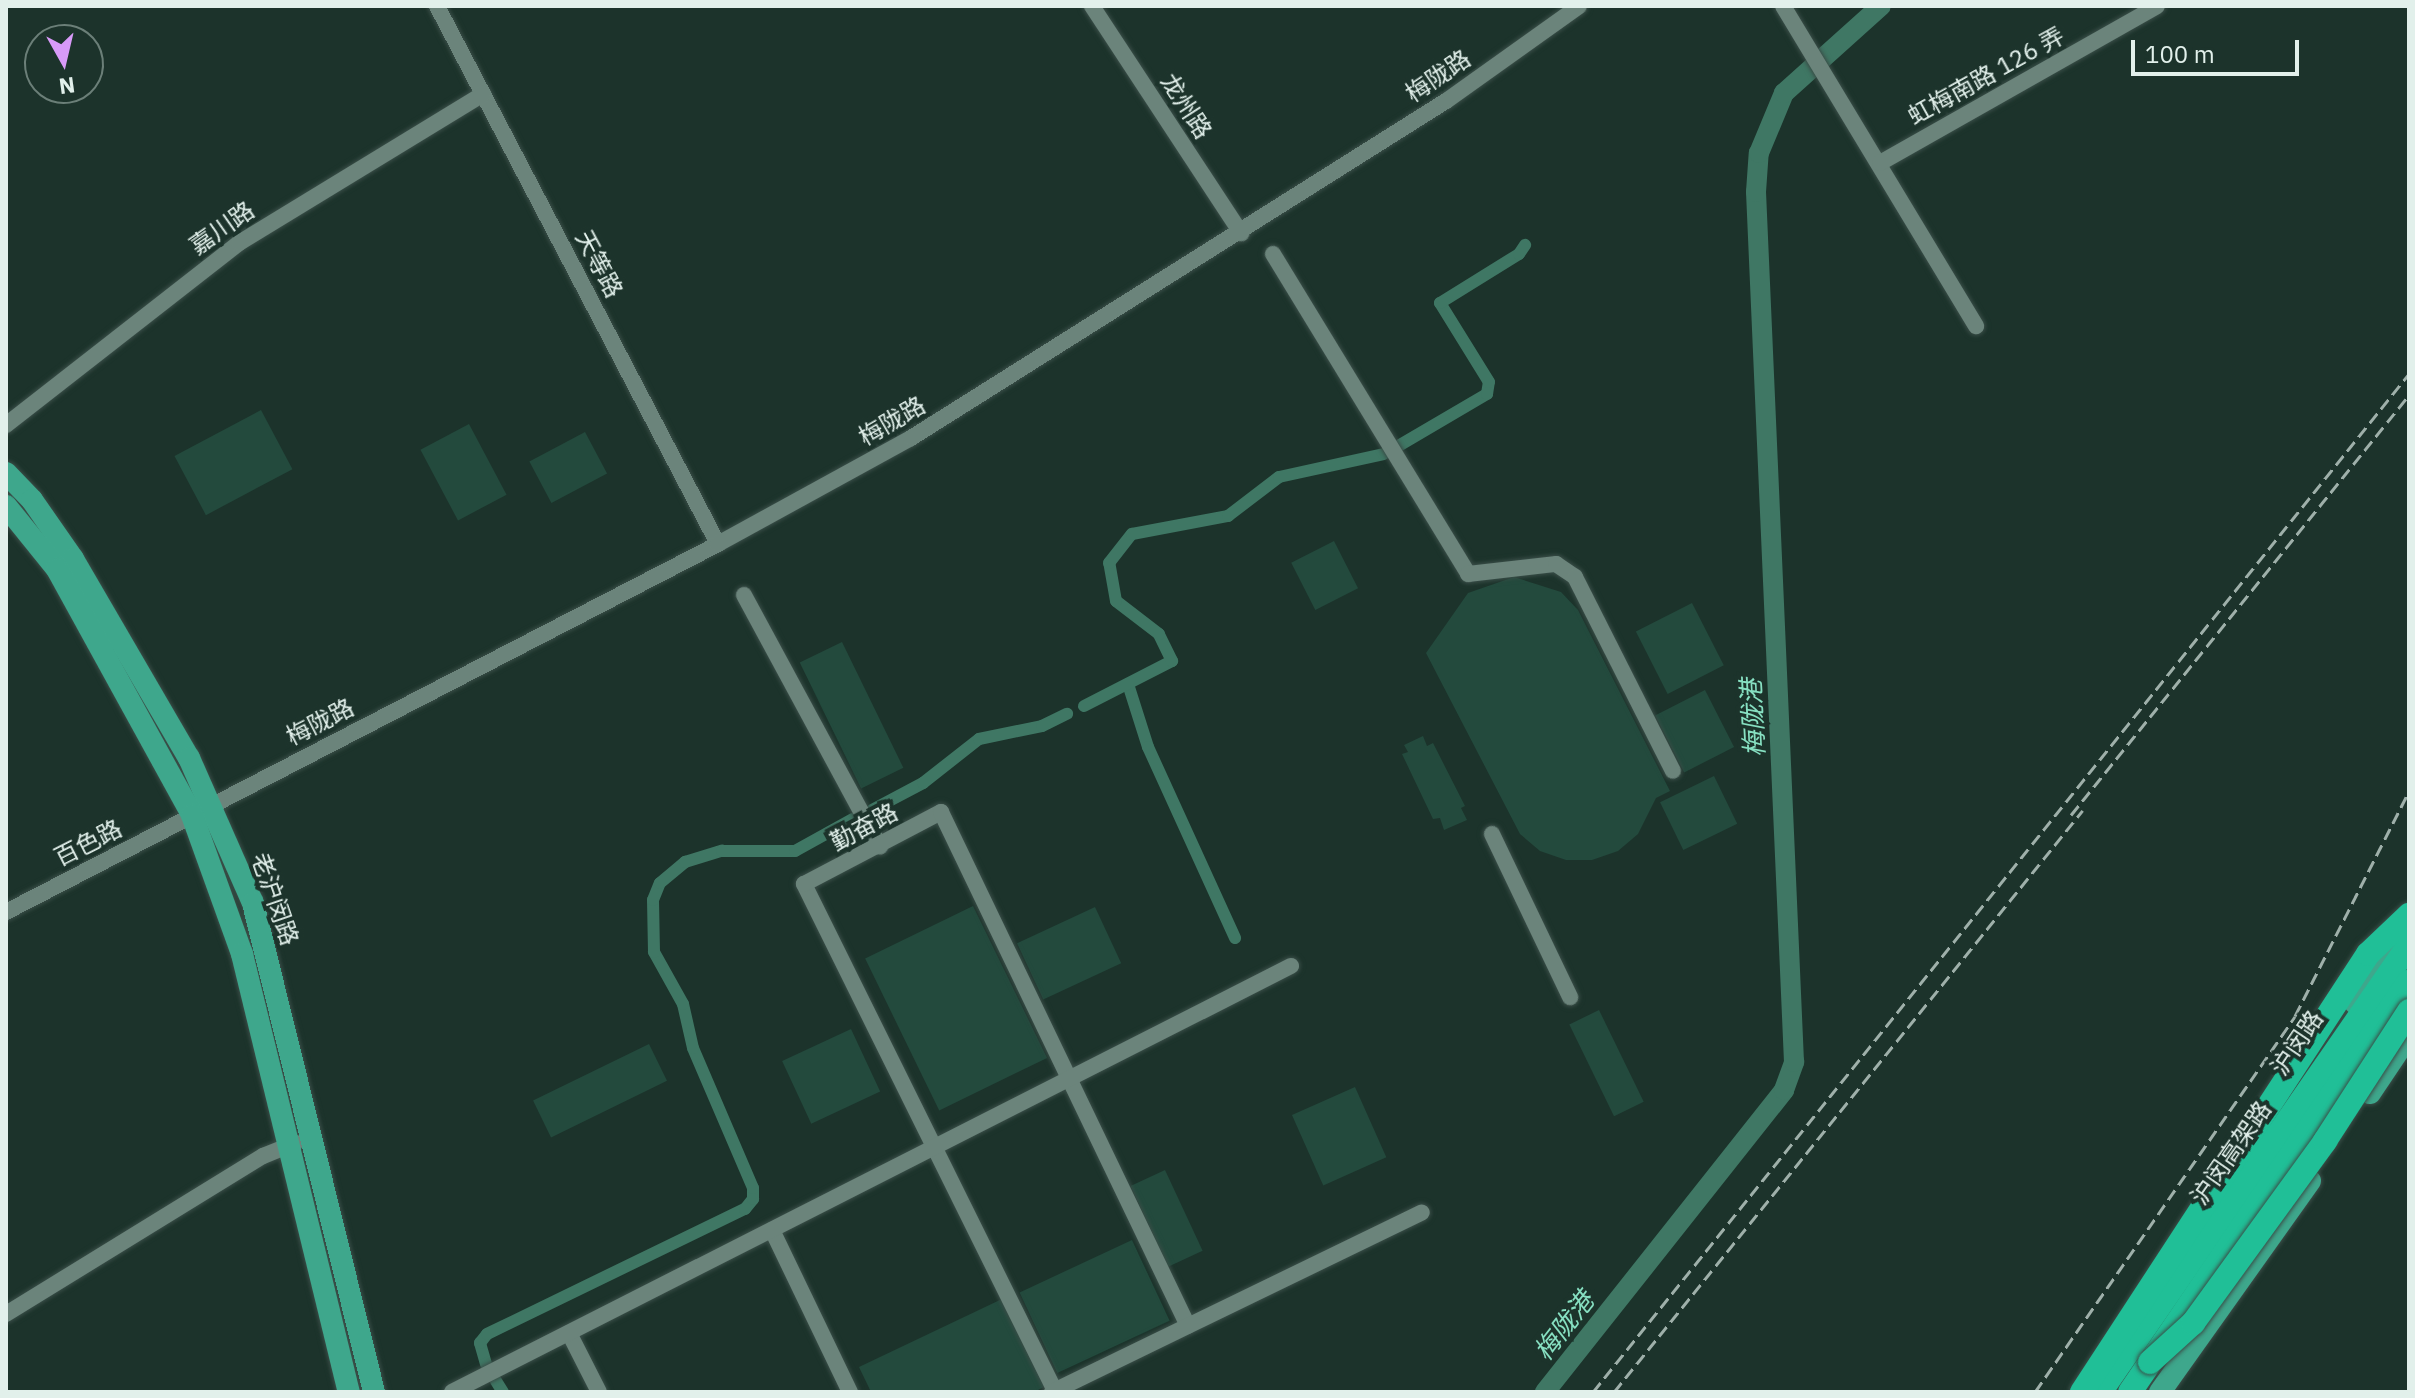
<!DOCTYPE html>
<html>
<head>
<meta charset="utf-8">
<style>
  body { margin:0 }
  #map { position:relative; width:2415px; height:1398px; overflow:hidden; background:#1c332b; font-family:"IBM Plex Sans","Noto Sans SC",sans-serif }
  div>[style] { position:absolute }
  .green>* { inset:0; background:#234a3d; transform-origin:0 0 }
  .canal>* { height:12px; margin:-6px; padding:0 6px; transform-origin:6px; border-radius:6px; background:#3f7764 }
  .river>* { height:20px; margin:-10px; padding:0 10px; transform-origin:10px; border-radius:10px; background:#3f7764 }
  .roads { filter:drop-shadow(0 0 2px #3a4e48) drop-shadow(0 0 2px #3a4e48) }
  .minor>* { height:16px; margin:-8px; padding:0 8px; transform-origin:8px; border-radius:8px; background:#6b847b }
  .major>* { height:22px; margin:-11px; padding:0 11px; transform-origin:11px; border-radius:11px; background:#3ea78c }
  .highway>* { height:24px; margin:-12px; padding:0 12px; transform-origin:12px; border-radius:12px; background:#20bf97 }
  .rail>* { height:3px; margin-top:-1.5px; transform-origin:0; background:repeating-linear-gradient(90deg,#9fb0aa 0 12px,transparent 0 18px) }
  .bridges { filter:drop-shadow(0 0 2px #3a4e48) drop-shadow(0 0 2px #3a4e48) }
  .highway-bridge>* { height:24px; margin:-12px; padding:0 12px; transform-origin:12px; border-radius:12px; background:#20bf97 }
  span { translate:-50% -50%; white-space:nowrap; text-align:center; line-height:1.15; -webkit-text-stroke:8px #1c332b; paint-order:stroke }
  .street-label { font-size:24px; color:#e2f0eb }
  .water-label { font-size:26px; color:#87e0c2; font-style:italic }
  .frame { position:absolute; inset:0; border:8px solid #e2f0eb; pointer-events:none }
  .north { position:absolute; left:24px; top:24px; width:80px; height:80px; box-sizing:border-box; background:#1c332b; border:2px solid #6b7f78; border-radius:50%; rotate:172deg; font-size:22px; font-weight:700; line-height:32px; text-align:center; color:#e2f0eb }
  .north::after { content:''; display:block; margin:auto; width:28px; height:36px; background:#d89af8; clip-path:polygon(50% 0,100% 100%,50% 72%,0 100%) }
  .scale { position:absolute; left:2131px; top:40px; width:168px; height:36px; box-sizing:border-box; border:4px solid #e2f0eb; border-top:0; padding-left:10px; font-size:24px; line-height:28px; white-space:nowrap; color:#e2f0eb; -webkit-text-stroke:6px #1c332b; paint-order:stroke }
</style>
</head>
<body>
<div id="map">
  <div class="green">
    <div style="left:261px;top:410px;width:67px;height:98px;rotate:62deg"></div>
    <div style="left:469px;top:424px;width:80px;height:55px;rotate:62deg"></div>
    <div style="left:585px;top:432px;width:47px;height:63px;rotate:62deg"></div>
    <div style="left:1334px;top:541px;width:53px;height:48px;rotate:63deg"></div>
    <div style="clip-path:polygon(1514px 577px,1561px 592px,1578px 610px,1670px 791px,1656px 798px,1638px 834px,1618px 851px,1592px 860px,1566px 860px,1540px 851px,1520px 834px,1426px 653px,1468px 593px)"></div>
    <div style="left:1692px;top:603px;width:70px;height:63px;rotate:63deg"></div>
    <div style="left:842px;top:642px;width:140px;height:47px;rotate:64deg"></div>
    <div style="left:1705px;top:690px;width:64px;height:56px;rotate:63deg"></div>
    <div style="clip-path:polygon(1423px 736px,1427px 746px,1433px 743px,1465px 806px,1461px 808px,1467px 820px,1444px 830px,1440px 818px,1433px 819px,1402px 754px,1408px 752px,1404px 745px)"></div>
    <div style="left:1714px;top:776px;width:53px;height:60px;rotate:64deg"></div>
    <div style="left:973px;top:906px;width:169px;height:120px;rotate:64deg"></div>
    <div style="left:1095px;top:907px;width:62px;height:86px;rotate:65deg"></div>
    <div style="left:1599px;top:1010px;width:102px;height:33px;rotate:64deg"></div>
    <div style="left:851px;top:1029px;width:69px;height:76px;rotate:65deg"></div>
    <div style="left:649px;top:1044px;width:41px;height:129px;rotate:64deg"></div>
    <div style="left:1355px;top:1087px;width:77px;height:69px;rotate:66deg"></div>
    <div style="left:1165px;top:1170px;width:89px;height:38px;rotate:65deg"></div>
    <div style="left:1132px;top:1240px;width:89px;height:124px;rotate:65deg"></div>
    <div style="clip-path:polygon(1002px 1299px,1044px 1387px,1034px 1392px,871px 1392px,859px 1367px)"></div>
  </div>
  <div class="canal">
    <div style="left:1400px;top:445px;width:101px;rotate:-30.4deg"></div>
    <div style="left:1487px;top:394px;width:12px;rotate:-81deg"></div>
    <div style="left:1489px;top:382px;width:93px;rotate:-121.8deg"></div>
    <div style="left:1440px;top:303px;width:93px;rotate:-31.8deg"></div>
    <div style="left:1519px;top:254px;width:11px;rotate:-56deg"></div>
    <div style="left:1128px;top:684px;width:66px;rotate:72.4deg"></div>
    <div style="left:1148px;top:747px;width:210px;rotate:65.5deg"></div>
    <div style="left:1084px;top:706px;width:99px;rotate:-27.1deg"></div>
    <div style="left:1172px;top:661px;width:30px;rotate:-116deg"></div>
    <div style="left:1159px;top:634px;width:54px;rotate:-142.5deg"></div>
    <div style="left:1116px;top:601px;width:39px;rotate:-100deg"></div>
    <div style="left:1109px;top:563px;width:37px;rotate:-52deg"></div>
    <div style="left:1132px;top:534px;width:98px;rotate:-10.6deg"></div>
    <div style="left:1228px;top:516px;width:64px;rotate:-37.4deg"></div>
    <div style="left:1279px;top:477px;width:107px;rotate:-12.4deg"></div>
    <div style="left:872px;top:810px;width:58px;rotate:-27.9deg"></div>
    <div style="left:923px;top:783px;width:71px;rotate:-38.2deg"></div>
    <div style="left:979px;top:739px;width:64px;rotate:-11.7deg"></div>
    <div style="left:1042px;top:726px;width:28px;rotate:-26deg"></div>
    <div style="left:486px;top:1364px;width:22px;rotate:-106deg"></div>
    <div style="left:480px;top:1343px;width:11px;rotate:-52deg"></div>
    <div style="left:487px;top:1334px;width:287px;rotate:-25.9deg"></div>
    <div style="left:745px;top:1209px;width:13px;rotate:-51deg"></div>
    <div style="left:753px;top:1199px;width:11px;rotate:-90deg"></div>
    <div style="left:753px;top:1188px;width:152px;rotate:-113.2deg"></div>
    <div style="left:693px;top:1048px;width:45px;rotate:-102.8deg"></div>
    <div style="left:683px;top:1004px;width:60px;rotate:-119.1deg"></div>
    <div style="left:654px;top:952px;width:52px;rotate:-91.1deg"></div>
    <div style="left:653px;top:900px;width:18px;rotate:-68deg"></div>
    <div style="left:660px;top:883px;width:33px;rotate:-40deg"></div>
    <div style="left:685px;top:862px;width:39px;rotate:-17deg"></div>
    <div style="left:722px;top:851px;width:73px"></div>
    <div style="left:795px;top:851px;width:66px;rotate:-28.9deg"></div>
    <div style="left:496px;top:1381px;width:13px;rotate:58deg"></div>
  </div>
  <div class="river">
    <div style="left:1545px;top:1392px;width:385px;rotate:-51.6deg"></div>
    <div style="left:1784px;top:1090px;width:30px;rotate:-70deg"></div>
    <div style="left:1794px;top:1062px;width:871px;rotate:-92.5deg"></div>
    <div style="left:1756px;top:192px;width:39px;rotate:-86deg"></div>
    <div style="left:1759px;top:153px;width:65px;rotate:-67.4deg"></div>
    <div style="left:1784px;top:93px;width:130px;rotate:-41.9deg"></div>
  </div>
  <div class="roads">
    <div class="minor">
      <div style="left:437px;top:6px;width:607px;rotate:62.42deg"></div>
      <div style="left:1092px;top:6px;width:272px;rotate:56.7deg"></div>
      <div style="left:1783px;top:6px;width:374px;rotate:58.9deg"></div>
      <div style="left:1880px;top:163px;width:318px;rotate:-29.5deg"></div>
      <div style="left:1273px;top:254px;width:375px;rotate:58.6deg"></div>
      <div style="left:1468px;top:574px;width:89px;rotate:-6.5deg"></div>
      <div style="left:1556px;top:564px;width:23px;rotate:34deg"></div>
      <div style="left:1575px;top:577px;width:217px;rotate:63.2deg"></div>
      <div style="left:6px;top:425px;width:296px;rotate:-38deg"></div>
      <div style="left:239px;top:243px;width:286px;rotate:-31.4deg"></div>
      <div style="left:744px;top:595px;width:286px;rotate:61.6deg"></div>
      <div style="left:1492px;top:834px;width:181px;rotate:64.4deg"></div>
      <div style="left:6px;top:912px;width:801px;rotate:-27.33deg"></div>
      <div style="left:718px;top:544px;width:220px;rotate:-28.8deg"></div>
      <div style="left:911px;top:438px;width:632px;rotate:-32.21deg"></div>
      <div style="left:1446px;top:101px;width:163px;rotate:-35.5deg"></div>
      <div style="left:772px;top:1230px;width:180px;rotate:64.3deg"></div>
      <div style="left:6px;top:1314px;width:302px;rotate:-31.6deg"></div>
      <div style="left:263px;top:1156px;width:35px;rotate:-22deg"></div>
      <div style="left:569px;top:1333px;width:66px;rotate:63deg"></div>
      <div style="left:1055px;top:1391px;width:566px;rotate:-116.34deg"></div>
      <div style="left:804px;top:884px;width:155px;rotate:-27.7deg"></div>
      <div style="left:941px;top:812px;width:570px;rotate:64.33deg"></div>
      <div style="left:452px;top:1392px;width:941px;rotate:-26.92deg"></div>
      <div style="left:1052px;top:1392px;width:411px;rotate:-25.9deg"></div>
    </div>
    <div class="major">
      <div style="left:6px;top:473px;width:37px;rotate:46deg"></div>
      <div style="left:32px;top:500px;width:72px;rotate:55.2deg"></div>
      <div style="left:73px;top:559px;width:230px;rotate:59.8deg"></div>
      <div style="left:189px;top:758px;width:158px;rotate:66.2deg"></div>
      <div style="left:253px;top:903px;width:504px;rotate:76.1deg"></div>
      <div style="left:6px;top:506px;width:81px;rotate:51deg"></div>
      <div style="left:57px;top:569px;width:281px;rotate:61.2deg"></div>
      <div style="left:192px;top:815px;width:148px;rotate:70.2deg"></div>
      <div style="left:242px;top:954px;width:451px;rotate:76.3deg"></div>
      <div style="left:2355px;top:1003px;width:93px;rotate:-56.8deg"></div>
      <div style="left:2370px;top:1093px;width:70px;rotate:-56.1deg"></div>
      <div style="left:2160px;top:1392px;width:259px;rotate:-54.6deg"></div>
    </div>
    <div class="highway">
      <div style="left:2101px;top:1391px;width:542px;rotate:-55.37deg"></div>
      <div style="left:2082px;top:1392px;width:523px;rotate:-56.86deg"></div>
      <div style="left:2368px;top:954px;width:57px;rotate:-43.6deg"></div>
      <div style="left:2130px;top:1392px;width:496px;rotate:-55.8deg"></div>
    </div>
  </div>
  <div class="rail">
    <div style="left:2071px;top:815px;width:539px;rotate:-51.17deg"></div>
    <div style="left:1593px;top:1392px;width:1305px;rotate:-51.29deg"></div>
    <div style="left:1614px;top:1392px;width:747px;rotate:-51.14deg"></div>
    <div style="left:2035px;top:1392px;width:457px;rotate:-55.3deg"></div>
    <div style="left:2295px;top:1016px;width:252px;rotate:-63.1deg"></div>
  </div>
  <div class="bridges">
    <div class="highway-bridge">
      <div style="left:2150px;top:1362px;width:58px;rotate:-42.2deg"></div>
      <div style="left:2193px;top:1323px;width:225px;rotate:-54deg"></div>
      <div style="left:2325px;top:1141px;width:155px;rotate:-57.1deg"></div>
    </div>
  </div>
  <div class="street-label">
    <span style="left:1438px;top:76px;rotate:-34deg">梅陇路</span>
    <span style="left:1986px;top:76px;rotate:-29deg">虹梅南路 126 弄</span>
    <span style="left:1186px;top:106px;rotate:57deg">龙州路</span>
    <span style="left:222px;top:228px;rotate:-35deg">嘉川路</span>
    <span style="left:599px;top:264px;rotate:62deg">天等路</span>
    <span style="left:892px;top:421px;rotate:-30deg">梅陇路</span>
    <span style="left:320px;top:722px;rotate:-27deg">梅陇路</span>
    <span style="left:864px;top:827px;rotate:-28deg">勤奋路</span>
    <span style="left:88px;top:843px;rotate:-27deg">百色路</span>
    <span style="left:275px;top:899px;rotate:71deg">老沪闵路</span>
    <span style="left:2297px;top:1043px;rotate:-56deg">沪闵路</span>
    <span style="left:2231px;top:1153px;rotate:-55deg">沪闵高架路</span>
  </div>
  <div class="water-label">
    <span style="left:1753px;top:718px;rotate:-93deg">梅陇港</span>
    <span style="left:1564px;top:1326px;rotate:-52deg">梅陇港</span>
  </div>
  <div class="frame"></div>
  <div class="north">N</div>
  <div class="scale">100 m</div>
</div>
</body>
</html>
